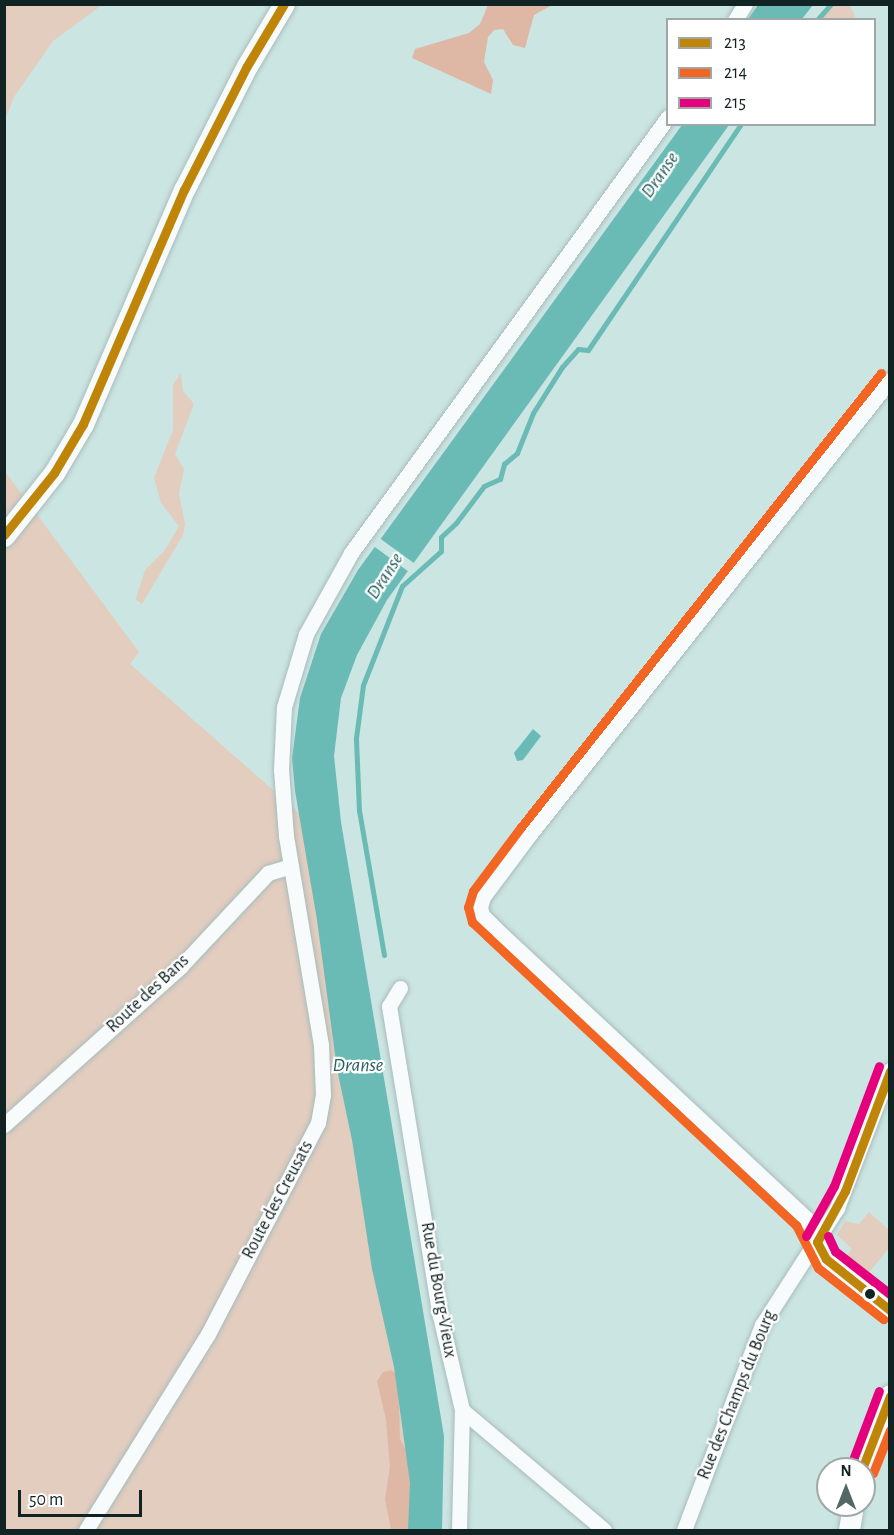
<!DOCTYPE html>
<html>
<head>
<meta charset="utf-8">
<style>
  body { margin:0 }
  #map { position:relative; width:894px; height:1535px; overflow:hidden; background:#cbe5e3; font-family:"Alegreya Sans",sans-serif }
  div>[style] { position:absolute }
  .green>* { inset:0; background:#e3cdbf }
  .forest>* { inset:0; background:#deb8a5 }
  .water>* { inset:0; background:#6abab6 }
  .pier>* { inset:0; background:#cbe5e3; transform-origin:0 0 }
  .stream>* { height:5px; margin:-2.5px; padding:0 2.5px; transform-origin:2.5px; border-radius:2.5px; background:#6abab6 }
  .roads { filter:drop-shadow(0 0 2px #a8bcbb) drop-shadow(0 0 2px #a8bcbb) }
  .street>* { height:15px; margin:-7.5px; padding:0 7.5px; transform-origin:7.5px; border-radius:7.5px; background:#f7fbfb }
  .secondary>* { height:21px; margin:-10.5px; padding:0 10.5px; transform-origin:10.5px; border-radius:10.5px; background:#f7fbfb }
  .bus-1>* { height:9px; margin:-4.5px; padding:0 4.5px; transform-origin:4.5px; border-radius:4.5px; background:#be8508 }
  .bus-2>* { height:9px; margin:-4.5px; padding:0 4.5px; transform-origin:4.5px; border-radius:4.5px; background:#f26522 }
  .bus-3>* { height:9px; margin:-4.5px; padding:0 4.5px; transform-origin:4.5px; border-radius:4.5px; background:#e5007d }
  .dots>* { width:16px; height:16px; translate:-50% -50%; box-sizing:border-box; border:3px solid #fff; border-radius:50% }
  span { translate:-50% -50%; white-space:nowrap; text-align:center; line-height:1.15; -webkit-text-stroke:4.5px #fff; paint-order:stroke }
  .street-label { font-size:18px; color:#112322 }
  .water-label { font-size:20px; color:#28615e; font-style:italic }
  .frame { position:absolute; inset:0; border:6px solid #112322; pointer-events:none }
  .legend { position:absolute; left:666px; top:18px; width:210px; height:108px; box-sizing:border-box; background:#fff; border:2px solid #a0a7a7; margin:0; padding:8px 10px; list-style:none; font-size:18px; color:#112322 }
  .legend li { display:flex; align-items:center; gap:12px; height:30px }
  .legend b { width:30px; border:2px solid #a0a7a7 }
  .north { position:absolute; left:816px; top:1457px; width:60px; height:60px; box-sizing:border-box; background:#fff; border:2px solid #a0a7a7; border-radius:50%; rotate:0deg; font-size:16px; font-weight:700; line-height:24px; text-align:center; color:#112322 }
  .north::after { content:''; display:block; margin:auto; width:21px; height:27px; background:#526766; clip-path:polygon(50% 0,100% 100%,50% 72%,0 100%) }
  .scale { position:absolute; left:18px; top:1490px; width:124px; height:27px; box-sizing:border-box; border:3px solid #112322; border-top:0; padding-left:8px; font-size:18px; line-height:21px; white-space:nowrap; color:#112322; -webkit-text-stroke:4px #fff; paint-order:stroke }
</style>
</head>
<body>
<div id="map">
  <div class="green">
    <div style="clip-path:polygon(5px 4px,102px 5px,53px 41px,14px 97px,5px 120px)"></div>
    <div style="clip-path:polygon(833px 4px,850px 5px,856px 19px,820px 19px)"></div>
    <div style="clip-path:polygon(181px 373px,183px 391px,194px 404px,175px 454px,184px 469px,179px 494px,185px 524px,183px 535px,142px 604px,136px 600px,137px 595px,145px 570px,165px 550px,179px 526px,161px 503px,154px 478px,173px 430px,173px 385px)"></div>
    <div style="clip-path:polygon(4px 470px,139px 652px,130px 664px,324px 835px,420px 1530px,5px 1530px)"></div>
    <div style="clip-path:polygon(869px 1212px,889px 1230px,890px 1247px,867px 1275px,844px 1259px,852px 1249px,837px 1235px,845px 1221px,859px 1224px)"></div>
  </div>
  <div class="forest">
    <div style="clip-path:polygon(488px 5px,552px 5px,534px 15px,525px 48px,513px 45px,503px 29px,494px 30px,488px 37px,484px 62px,493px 80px,491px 94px,412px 58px,415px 49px,469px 33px,480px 24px)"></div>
    <div style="clip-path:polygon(391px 1370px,398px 1375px,400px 1439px,413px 1463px,415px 1530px,391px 1530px,385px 1499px,390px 1467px,386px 1420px,377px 1381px,383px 1372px)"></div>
  </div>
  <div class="water">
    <div style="clip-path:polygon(758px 5px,758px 4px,813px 5px,802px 19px,748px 19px)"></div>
    <div style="clip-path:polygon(682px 125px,729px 125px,387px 600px,357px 655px,341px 698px,334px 756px,341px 822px,444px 1436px,442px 1530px,408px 1530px,410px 1483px,394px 1367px,372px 1269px,352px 1140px,337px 1069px,317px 920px,295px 791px,292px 758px,300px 698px,321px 634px,358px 570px)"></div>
    <div style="clip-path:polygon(533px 729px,541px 736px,523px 760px,517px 761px,514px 753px)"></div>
  </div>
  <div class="pier">
    <div style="left:378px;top:537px;width:46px;height:10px;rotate:36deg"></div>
  </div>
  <div class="stream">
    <div style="left:817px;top:20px;width:21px;rotate:-49deg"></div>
    <div style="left:384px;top:955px;width:146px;rotate:-99.8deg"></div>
    <div style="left:359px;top:811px;width:73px;rotate:-92.4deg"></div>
    <div style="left:356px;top:738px;width:53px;rotate:-82.5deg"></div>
    <div style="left:363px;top:685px;width:106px;rotate:-68.5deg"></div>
    <div style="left:402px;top:586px;width:52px;rotate:-41.9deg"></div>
    <div style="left:441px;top:551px;width:14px;rotate:-90deg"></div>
    <div style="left:441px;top:537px;width:21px;rotate:-43deg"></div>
    <div style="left:456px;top:523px;width:46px;rotate:-52.9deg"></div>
    <div style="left:484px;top:486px;width:17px;rotate:-24deg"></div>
    <div style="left:500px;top:479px;width:16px;rotate:-75deg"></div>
    <div style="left:504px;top:464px;width:17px;rotate:-40deg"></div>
    <div style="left:517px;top:453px;width:43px;rotate:-68.2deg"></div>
    <div style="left:533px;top:413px;width:54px;rotate:-57.8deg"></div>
    <div style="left:562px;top:367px;width:24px;rotate:-48deg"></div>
    <div style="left:578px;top:349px;width:10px;rotate:6deg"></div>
    <div style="left:588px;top:350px;width:273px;rotate:-55.9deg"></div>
  </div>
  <div class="roads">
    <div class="street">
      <div style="left:735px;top:20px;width:19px;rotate:-58deg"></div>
      <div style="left:890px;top:380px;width:579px;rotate:128.41deg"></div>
      <div style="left:530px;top:834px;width:79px;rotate:126.7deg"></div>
      <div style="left:483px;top:897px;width:10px;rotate:107deg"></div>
      <div style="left:480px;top:907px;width:8px;rotate:76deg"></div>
      <div style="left:482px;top:915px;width:20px;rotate:45deg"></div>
      <div style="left:496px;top:929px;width:424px;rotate:43deg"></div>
      <div style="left:806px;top:1218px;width:46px;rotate:64deg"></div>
      <div style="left:826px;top:1259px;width:82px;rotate:38.6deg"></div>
      <div style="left:400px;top:988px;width:21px;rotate:121deg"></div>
      <div style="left:389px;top:1006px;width:314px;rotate:80.7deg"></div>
      <div style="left:440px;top:1316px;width:97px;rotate:76.8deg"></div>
      <div style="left:462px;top:1410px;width:186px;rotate:40.2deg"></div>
      <div style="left:4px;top:1125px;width:237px;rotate:-41.9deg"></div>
      <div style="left:180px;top:967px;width:129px;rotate:-46.9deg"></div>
      <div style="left:268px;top:873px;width:24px;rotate:-17deg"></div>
      <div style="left:86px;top:1530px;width:231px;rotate:-58.1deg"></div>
      <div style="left:208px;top:1334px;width:238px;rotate:-62.5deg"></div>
      <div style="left:318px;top:1123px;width:28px;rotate:-80deg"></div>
      <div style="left:323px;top:1095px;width:50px;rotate:-92.3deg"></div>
      <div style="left:321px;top:1045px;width:212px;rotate:-99.5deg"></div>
      <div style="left:286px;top:836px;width:66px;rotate:-94.3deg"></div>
      <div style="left:281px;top:770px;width:63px;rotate:-87.3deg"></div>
      <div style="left:284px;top:707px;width:76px;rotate:-73.2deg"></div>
      <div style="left:306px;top:634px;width:93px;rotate:-60.9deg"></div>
      <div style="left:351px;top:553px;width:539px;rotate:-53.98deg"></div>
      <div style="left:459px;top:1530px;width:120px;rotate:-88.6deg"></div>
      <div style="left:684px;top:1530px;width:219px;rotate:-69.2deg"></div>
      <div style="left:762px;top:1325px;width:139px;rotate:-57.3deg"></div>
      <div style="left:837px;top:1208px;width:148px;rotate:-69deg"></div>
    </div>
    <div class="secondary">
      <div style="left:4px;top:536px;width:80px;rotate:-51.6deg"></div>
      <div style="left:54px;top:473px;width:57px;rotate:-59.4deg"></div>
      <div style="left:83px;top:424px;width:255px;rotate:-66.7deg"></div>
      <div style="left:184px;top:190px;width:139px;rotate:-63.1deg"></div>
      <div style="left:247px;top:66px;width:72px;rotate:-59.2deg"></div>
      <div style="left:862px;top:1469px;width:79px;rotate:-69.3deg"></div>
      <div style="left:849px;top:1530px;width:25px;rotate:-81deg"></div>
    </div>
  </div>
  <div class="bus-1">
    <div style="left:4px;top:535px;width:80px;rotate:-51.1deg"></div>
    <div style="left:54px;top:473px;width:57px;rotate:-59.4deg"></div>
    <div style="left:83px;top:424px;width:255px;rotate:-66.7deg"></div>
    <div style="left:184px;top:190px;width:139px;rotate:-63.1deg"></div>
    <div style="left:247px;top:66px;width:72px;rotate:-59.2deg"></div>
    <div style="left:817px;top:1242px;width:58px;rotate:-61.2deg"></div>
    <div style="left:845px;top:1191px;width:128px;rotate:-69.4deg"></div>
    <div style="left:817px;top:1242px;width:19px;rotate:62deg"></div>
    <div style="left:826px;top:1259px;width:82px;rotate:38.6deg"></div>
    <div style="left:862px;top:1469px;width:78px;rotate:-69deg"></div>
  </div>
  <div class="bus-2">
    <div style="left:881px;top:373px;width:579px;rotate:128.41deg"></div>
    <div style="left:521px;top:827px;width:80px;rotate:126.9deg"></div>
    <div style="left:473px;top:891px;width:17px;rotate:107deg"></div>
    <div style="left:468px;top:907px;width:16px;rotate:75deg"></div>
    <div style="left:472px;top:922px;width:22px;rotate:43deg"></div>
    <div style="left:488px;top:937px;width:422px;rotate:43.1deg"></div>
    <div style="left:796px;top:1225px;width:48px;rotate:62.9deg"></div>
    <div style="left:818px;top:1268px;width:83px;rotate:38.1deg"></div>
    <div style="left:873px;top:1473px;width:46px;rotate:-68.4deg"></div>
  </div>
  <div class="bus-3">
    <div style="left:806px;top:1236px;width:57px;rotate:-60.8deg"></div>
    <div style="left:834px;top:1186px;width:128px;rotate:-69.4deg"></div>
    <div style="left:828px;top:1236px;width:17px;rotate:65deg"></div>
    <div style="left:835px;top:1251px;width:70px;rotate:38deg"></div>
    <div style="left:851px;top:1465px;width:79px;rotate:-69.3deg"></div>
  </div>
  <div class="dots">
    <div style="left:870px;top:1294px;background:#112322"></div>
  </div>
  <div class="street-label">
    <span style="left:148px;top:994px;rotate:-43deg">Route des Bans</span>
    <span style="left:278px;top:1200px;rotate:-62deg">Route des Creusats</span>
    <span style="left:438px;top:1290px;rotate:80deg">Rue du Bourg-Vieux</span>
    <span style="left:737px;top:1395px;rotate:-68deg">Rue des Champs du Bourg</span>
  </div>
  <div class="water-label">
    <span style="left:660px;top:175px;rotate:-55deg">Dranse</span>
    <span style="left:385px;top:576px;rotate:-57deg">Dranse</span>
    <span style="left:358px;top:1065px">Dranse</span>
  </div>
  <div class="frame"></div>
  <ul class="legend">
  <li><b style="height:8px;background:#be8508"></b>213</li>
  <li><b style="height:8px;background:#f26522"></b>214</li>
  <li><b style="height:8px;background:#e5007d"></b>215</li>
  </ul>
  <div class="north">N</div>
  <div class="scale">50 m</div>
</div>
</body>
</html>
